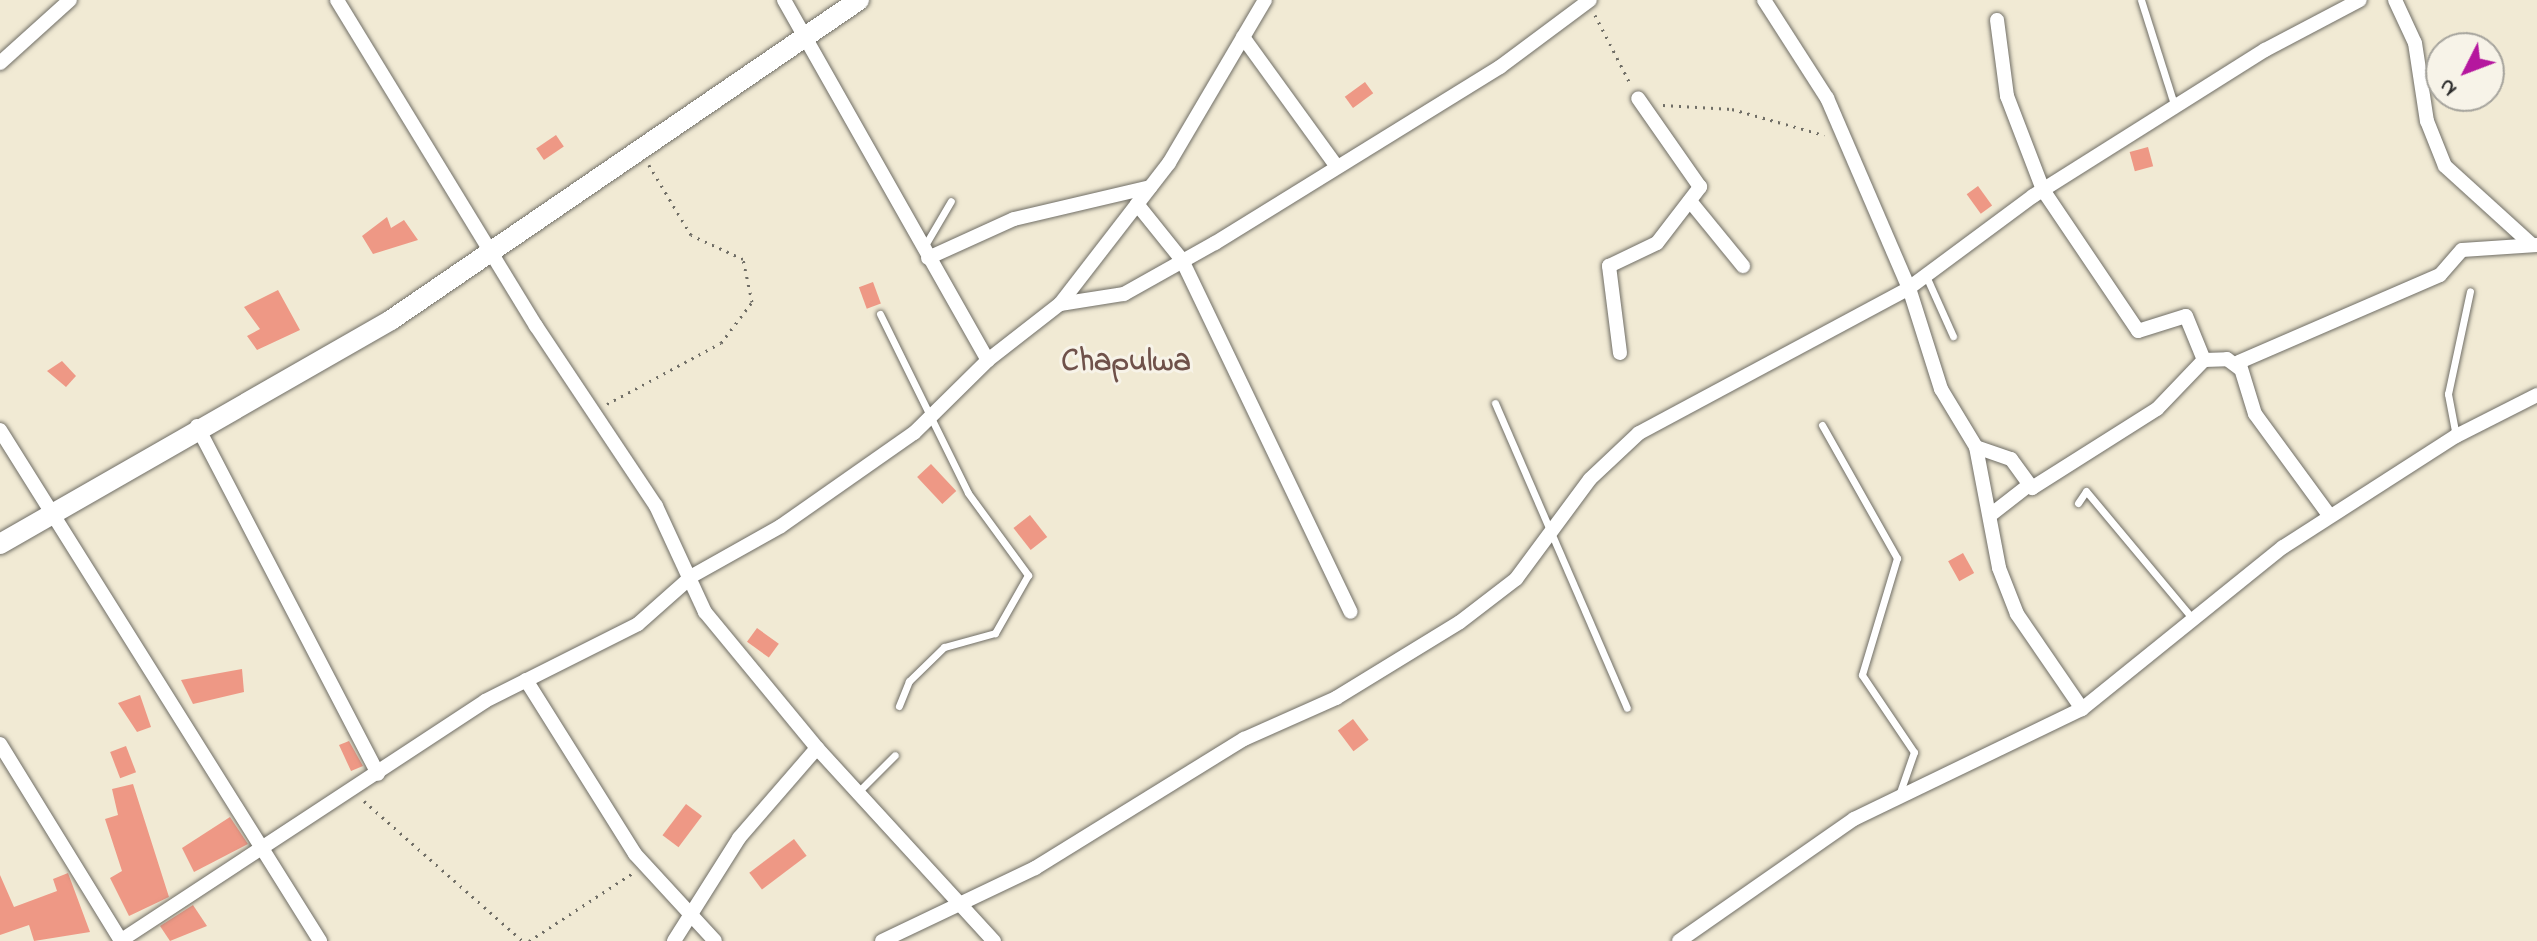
<!DOCTYPE html>
<html>
<head>
<meta charset="utf-8">
<style>
  body { margin:0 }
  #map { position:relative; width:2537px; height:941px; overflow:hidden; background:#f1ead4; font-family:"Indie Flower",sans-serif }
  div>[style] { position:absolute }
  .building>* { inset:0; background:#ee9885; transform-origin:0 0 }
  .path>* { height:3px; margin-top:-1.5px; transform-origin:0; background:repeating-linear-gradient(90deg,#706e66 0 2px,transparent 0 8px) }
  .roads { filter:drop-shadow(0 0 2px #706e66) drop-shadow(0 0 2px #706e66) }
  .lane>* { height:7px; margin:-3.5px; padding:0 3.5px; transform-origin:3.5px; border-radius:3.5px; background:#fff }
  .street>* { height:14px; margin:-7px; padding:0 7px; transform-origin:7px; border-radius:7px; background:#fff }
  .secondary>* { height:20px; margin:-10px; padding:0 10px; transform-origin:10px; border-radius:10px; background:#fff }
  span { translate:-50% -50%; white-space:nowrap; text-align:center; line-height:1.15; -webkit-text-stroke:6px #f7f3e8; paint-order:stroke }
  .quarter-label { font-size:32px; color:#6f514a; font-weight:700 }
  .north { position:absolute; left:2425px; top:32px; width:80px; height:80px; box-sizing:border-box; background:#f7f3e8; border:2px solid #a5a39c; border-radius:50%; rotate:228deg; font-size:22px; font-weight:700; line-height:32px; text-align:center; color:#2b2b2b }
  .north::after { content:''; display:block; margin:auto; width:28px; height:36px; background:#b5179e; clip-path:polygon(50% 0,100% 100%,50% 72%,0 100%) }
</style>
</head>
<body>
<div id="map">
  <div class="building">
    <div style="left:1365px;top:82px;width:14px;height:25px;rotate:54deg"></div>
    <div style="left:556px;top:135px;width:14px;height:24px;rotate:56deg"></div>
    <div style="left:2148px;top:147px;width:20px;height:19px;rotate:75deg"></div>
    <div style="left:1978px;top:186px;width:24px;height:14px;rotate:54deg"></div>
    <div style="clip-path:polygon(387px 217px,391px 228px,404px 220px,418px 240px,373px 254px,362px 236px)"></div>
    <div style="left:873px;top:282px;width:23px;height:15px;rotate:70deg"></div>
    <div style="clip-path:polygon(278px 290px,300px 330px,257px 350px,247px 336px,260px 329px,244px 307px)"></div>
    <div style="clip-path:polygon(62px 361px,76px 376px,66px 387px,47px 371px)"></div>
    <div style="left:931px;top:464px;width:37px;height:19px;rotate:47deg"></div>
    <div style="left:1030px;top:515px;width:28px;height:21px;rotate:52deg"></div>
    <div style="left:1963px;top:553px;width:23px;height:17px;rotate:61deg"></div>
    <div style="left:757px;top:628px;width:27px;height:17px;rotate:36deg"></div>
    <div style="clip-path:polygon(242px 669px,244px 692px,193px 704px,181px 680px)"></div>
    <div style="clip-path:polygon(140px 695px,151px 727px,137px 732px,118px 703px)"></div>
    <div style="left:1353px;top:719px;width:26px;height:19px;rotate:53deg"></div>
    <div style="clip-path:polygon(349px 741px,363px 766px,351px 771px,339px 745px)"></div>
    <div style="left:126px;top:746px;width:28px;height:17px;rotate:69deg"></div>
    <div style="clip-path:polygon(133px 784px,169px 897px,129px 916px,110px 878px,122px 871px,105px 819px,118px 815px,112px 789px)"></div>
    <div style="left:686px;top:804px;width:20px;height:39px;rotate:37deg"></div>
    <div style="clip-path:polygon(230px 817px,248px 844px,194px 872px,182px 848px)"></div>
    <div style="left:794px;top:839px;width:21px;height:56px;rotate:53deg"></div>
    <div style="clip-path:polygon(68px 873px,90px 932px,34px 941px,29px 925px,0 935px,0 875px,14px 907px,57px 891px,53px 879px)"></div>
    <div style="clip-path:polygon(193px 905px,207px 926px,170px 941px,160px 926px)"></div>
  </div>
  <div class="path">
    <div style="left:1595px;top:15px;width:76px;rotate:62.8deg"></div>
    <div style="left:1663px;top:105px;width:69px;rotate:3.3deg"></div>
    <div style="left:1732px;top:109px;width:96px;rotate:15.8deg"></div>
    <div style="left:607px;top:404px;width:129px;rotate:-28.2deg"></div>
    <div style="left:721px;top:343px;width:51px;rotate:-52.9deg"></div>
    <div style="left:752px;top:302px;width:44px;rotate:-101.8deg"></div>
    <div style="left:743px;top:259px;width:57px;rotate:-155.2deg"></div>
    <div style="left:691px;top:235px;width:82px;rotate:-121deg"></div>
    <div style="left:364px;top:801px;width:212px;rotate:41.4deg"></div>
    <div style="left:529px;top:941px;width:124px;rotate:-33.2deg"></div>
  </div>
  <div class="roads">
    <div class="lane">
      <div style="left:2141px;top:0;width:112px;rotate:72.4deg"></div>
      <div style="left:924px;top:247px;width:53px;rotate:-59.6deg"></div>
      <div style="left:1926px;top:276px;width:66px;rotate:65.8deg"></div>
      <div style="left:880px;top:314px;width:199px;rotate:63.8deg"></div>
      <div style="left:968px;top:493px;width:102px;rotate:53.8deg"></div>
      <div style="left:1028px;top:575px;width:67px;rotate:119.6deg"></div>
      <div style="left:995px;top:633px;width:53px;rotate:164.6deg"></div>
      <div style="left:944px;top:647px;width:49px;rotate:135.8deg"></div>
      <div style="left:909px;top:681px;width:27px;rotate:112deg"></div>
      <div style="left:1495px;top:403px;width:332px;rotate:66.6deg"></div>
      <div style="left:1822px;top:425px;width:153px;rotate:60.6deg"></div>
      <div style="left:1897px;top:558px;width:122px;rotate:106.7deg"></div>
      <div style="left:1862px;top:675px;width:93px;rotate:56deg"></div>
      <div style="left:1914px;top:752px;width:46px;rotate:109.2deg"></div>
      <div style="left:2456px;top:436px;width:43px;rotate:-100.8deg"></div>
      <div style="left:2448px;top:394px;width:105px;rotate:-77.9deg"></div>
      <div style="left:2078px;top:503px;width:14px;rotate:-56deg"></div>
      <div style="left:2086px;top:491px;width:168px;rotate:50.1deg"></div>
      <div style="left:858px;top:792px;width:52px;rotate:-45deg"></div>
    </div>
    <div class="street">
      <div style="left:337px;top:0;width:382px;rotate:58.6deg"></div>
      <div style="left:536px;top:326px;width:216px;rotate:56.3deg"></div>
      <div style="left:656px;top:506px;width:117px;rotate:65.2deg"></div>
      <div style="left:705px;top:612px;width:176px;rotate:50.5deg"></div>
      <div style="left:817px;top:748px;width:262px;rotate:47.5deg"></div>
      <div style="left:784px;top:0;width:414px;rotate:60.5deg"></div>
      <div style="left:1764px;top:0;width:117px;rotate:57.3deg"></div>
      <div style="left:1827px;top:98px;width:207px;rotate:66.7deg"></div>
      <div style="left:1909px;top:288px;width:106px;rotate:72.4deg"></div>
      <div style="left:1941px;top:389px;width:68px;rotate:58.9deg"></div>
      <div style="left:1976px;top:447px;width:123px;rotate:79.2deg"></div>
      <div style="left:1999px;top:568px;width:49px;rotate:68.6deg"></div>
      <div style="left:2017px;top:614px;width:115px;rotate:55.6deg"></div>
      <div style="left:2395px;top:0;width:47px;rotate:65.1deg"></div>
      <div style="left:2415px;top:43px;width:79px;rotate:81.3deg"></div>
      <div style="left:2427px;top:121px;width:48px;rotate:68.2deg"></div>
      <div style="left:2445px;top:166px;width:115px;rotate:42.2deg"></div>
      <div style="left:1997px;top:20px;width:77px;rotate:82.5deg"></div>
      <div style="left:2007px;top:96px;width:101px;rotate:69deg"></div>
      <div style="left:2043px;top:190px;width:170px;rotate:56deg"></div>
      <div style="left:2138px;top:331px;width:50px;rotate:-17.4deg"></div>
      <div style="left:2186px;top:316px;width:48px;rotate:67.8deg"></div>
      <div style="left:1243px;top:37px;width:157px;rotate:54.1deg"></div>
      <div style="left:0;top:63px;width:94px;rotate:-42deg"></div>
      <div style="left:1690px;top:201px;width:84px;rotate:50.8deg"></div>
      <div style="left:1137px;top:204px;width:72px;rotate:51.2deg"></div>
      <div style="left:1182px;top:260px;width:390px;rotate:64.4deg"></div>
      <div style="left:928px;top:258px;width:94px;rotate:-24.4deg"></div>
      <div style="left:1014px;top:219px;width:140px;rotate:-13.2deg"></div>
      <div style="left:1060px;top:304px;width:178px;rotate:-52.3deg"></div>
      <div style="left:1169px;top:163px;width:189px;rotate:-59.5deg"></div>
      <div style="left:1620px;top:353px;width:88px;rotate:-97.2deg"></div>
      <div style="left:1609px;top:266px;width:53px;rotate:-25.6deg"></div>
      <div style="left:1657px;top:243px;width:71px;rotate:-52.5deg"></div>
      <div style="left:1700px;top:187px;width:108px;rotate:-124.9deg"></div>
      <div style="left:197px;top:426px;width:392px;rotate:62.5deg"></div>
      <div style="left:0;top:430px;width:603px;rotate:57.94deg"></div>
      <div style="left:1976px;top:447px;width:37px;rotate:19deg"></div>
      <div style="left:2011px;top:459px;width:36px;rotate:54deg"></div>
      <div style="left:2032px;top:488px;width:148px;rotate:-32.3deg"></div>
      <div style="left:2157px;top:409px;width:68px;rotate:-46.2deg"></div>
      <div style="left:2204px;top:360px;width:23px;rotate:-2deg"></div>
      <div style="left:2227px;top:359px;width:15px;rotate:37deg"></div>
      <div style="left:1993px;top:513px;width:46px;rotate:-37.9deg"></div>
      <div style="left:2329px;top:515px;width:125px;rotate:-126.2deg"></div>
      <div style="left:2255px;top:414px;width:54px;rotate:-107.1deg"></div>
      <div style="left:2239px;top:362px;width:219px;rotate:-23.4deg"></div>
      <div style="left:2440px;top:275px;width:33px;rotate:-49deg"></div>
      <div style="left:2462px;top:250px;width:75px;rotate:-3.8deg"></div>
      <div style="left:526px;top:680px;width:205px;rotate:57.9deg"></div>
      <div style="left:635px;top:854px;width:118px;rotate:47.4deg"></div>
      <div style="left:0;top:744px;width:231px;rotate:58.4deg"></div>
      <div style="left:120px;top:941px;width:437px;rotate:-33.3deg"></div>
      <div style="left:485px;top:701px;width:171px;rotate:-26.7deg"></div>
      <div style="left:638px;top:624px;width:72px;rotate:-41.6deg"></div>
      <div style="left:692px;top:576px;width:102px;rotate:-29.3deg"></div>
      <div style="left:781px;top:526px;width:162px;rotate:-35deg"></div>
      <div style="left:914px;top:433px;width:104px;rotate:-44.6deg"></div>
      <div style="left:988px;top:360px;width:91px;rotate:-37.9deg"></div>
      <div style="left:1060px;top:304px;width:65px;rotate:-8.9deg"></div>
      <div style="left:1124px;top:294px;width:104px;rotate:-29.3deg"></div>
      <div style="left:1215px;top:243px;width:335px;rotate:-31.7deg"></div>
      <div style="left:1500px;top:67px;width:112px;rotate:-36.7deg"></div>
      <div style="left:674px;top:941px;width:122px;rotate:-57.7deg"></div>
      <div style="left:739px;top:838px;width:119px;rotate:-49.1deg"></div>
      <div style="left:882px;top:941px;width:170px;rotate:-25.5deg"></div>
      <div style="left:1035px;top:868px;width:246px;rotate:-31.7deg"></div>
      <div style="left:1244px;top:739px;width:101px;rotate:-24deg"></div>
      <div style="left:1336px;top:698px;width:145px;rotate:-31.5deg"></div>
      <div style="left:1460px;top:622px;width:71px;rotate:-37.5deg"></div>
      <div style="left:1516px;top:579px;width:124px;rotate:-53.5deg"></div>
      <div style="left:1590px;top:479px;width:67px;rotate:-43.2deg"></div>
      <div style="left:1639px;top:433px;width:306px;rotate:-28.2deg"></div>
      <div style="left:1909px;top:288px;width:154px;rotate:-36.6deg"></div>
      <div style="left:2033px;top:196px;width:274px;rotate:-32.2deg"></div>
      <div style="left:2265px;top:50px;width:107px;rotate:-27.8deg"></div>
      <div style="left:1679px;top:941px;width:213px;rotate:-34.9deg"></div>
      <div style="left:1854px;top:819px;width:253px;rotate:-25.8deg"></div>
      <div style="left:2082px;top:709px;width:258px;rotate:-38.9deg"></div>
      <div style="left:2283px;top:547px;width:206px;rotate:-32.7deg"></div>
      <div style="left:2456px;top:436px;width:91px;rotate:-26.8deg"></div>
    </div>
    <div class="secondary">
      <div style="left:0;top:544px;width:451px;rotate:-29.8deg"></div>
      <div style="left:391px;top:320px;width:567px;rotate:-34.36deg"></div>
    </div>
  </div>
  <div class="quarter-label">
    <span style="left:1126px;top:363px">Chapulwa</span>
  </div>
  <div class="north">N</div>
</div>
</body>
</html>
